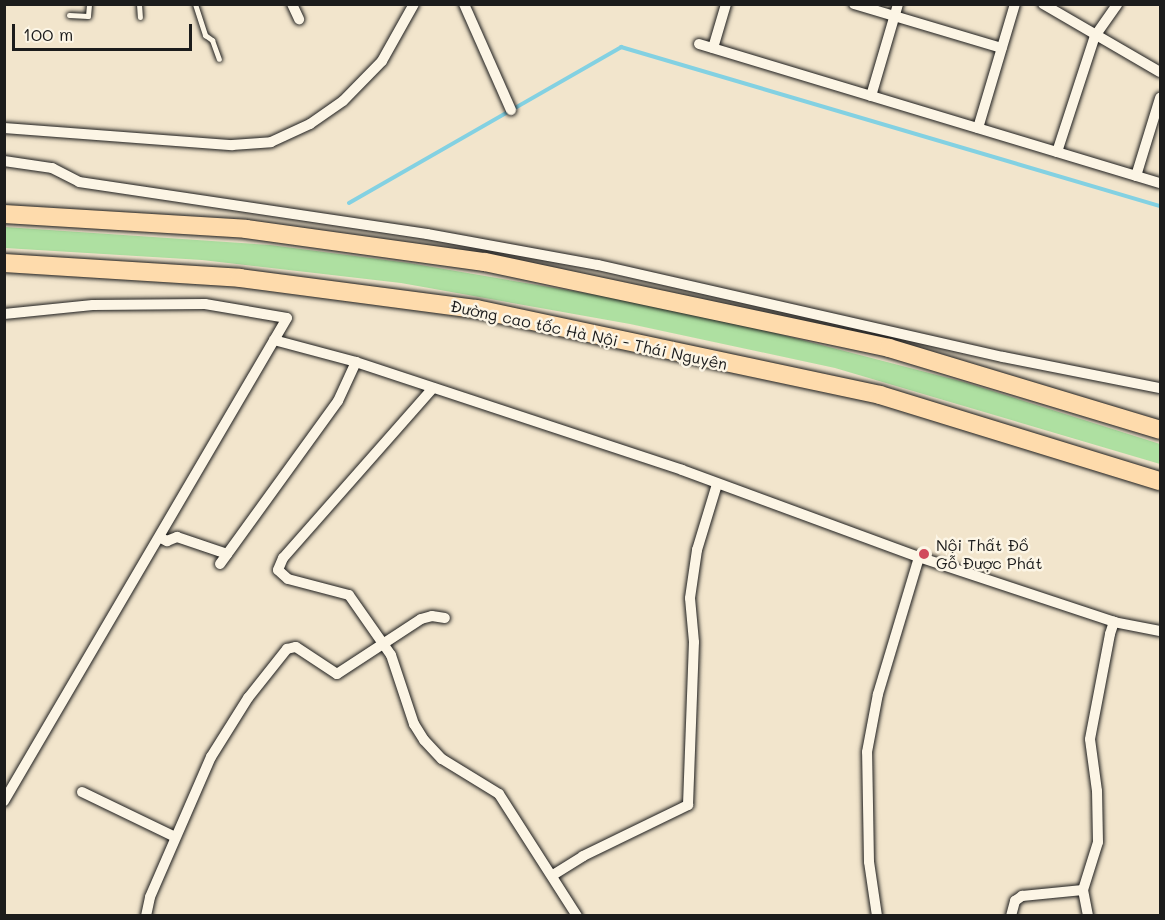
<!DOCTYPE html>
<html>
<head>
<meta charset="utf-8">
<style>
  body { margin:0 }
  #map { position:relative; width:1165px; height:920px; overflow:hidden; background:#f2e5cc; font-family:Mali,sans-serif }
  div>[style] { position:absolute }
  .green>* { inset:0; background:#aee0a1 }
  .stream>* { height:4px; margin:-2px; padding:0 2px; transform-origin:2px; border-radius:2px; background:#83d1e2 }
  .roads { filter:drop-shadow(0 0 2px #1c1c1c) drop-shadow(0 0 2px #1c1c1c) }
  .service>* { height:5px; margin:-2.5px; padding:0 2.5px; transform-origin:2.5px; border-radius:2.5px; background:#fcf5e5 }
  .minor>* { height:10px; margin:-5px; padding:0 5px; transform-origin:5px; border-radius:5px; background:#fcf5e5 }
  .motorway>* { height:18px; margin:-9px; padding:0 9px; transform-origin:9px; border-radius:9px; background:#fedbac }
  .dots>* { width:16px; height:16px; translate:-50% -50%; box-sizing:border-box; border:3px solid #fcf5e5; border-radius:50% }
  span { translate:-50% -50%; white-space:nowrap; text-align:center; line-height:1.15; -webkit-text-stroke:5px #fcf5e5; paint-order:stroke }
  .street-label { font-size:16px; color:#1c1c1c }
  .poi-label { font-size:16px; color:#1c1c1c }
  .left { translate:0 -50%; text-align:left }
  .frame { position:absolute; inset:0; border:6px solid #1c1c1c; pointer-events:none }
  .scale { position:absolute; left:12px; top:24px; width:180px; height:27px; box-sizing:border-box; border:3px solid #1c1c1c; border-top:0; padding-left:8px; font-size:18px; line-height:21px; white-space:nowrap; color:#1c1c1c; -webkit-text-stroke:4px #fcf5e5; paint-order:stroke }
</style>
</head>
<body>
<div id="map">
  <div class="green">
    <div style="clip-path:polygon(5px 227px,270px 245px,409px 263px,626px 300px,775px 333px,964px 382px,1160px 444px,1160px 464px,835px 368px,630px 324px,401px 283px,202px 260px,5px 248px)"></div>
  </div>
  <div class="stream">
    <div style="left:349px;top:203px;width:314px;rotate:-29.8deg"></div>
    <div style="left:621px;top:47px;width:562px;rotate:16.44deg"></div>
  </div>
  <div class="roads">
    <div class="service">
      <div style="left:139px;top:4px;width:13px;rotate:86deg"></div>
      <div style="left:195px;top:4px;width:33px;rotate:72deg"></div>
      <div style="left:205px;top:35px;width:9px;rotate:36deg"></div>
      <div style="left:212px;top:40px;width:20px;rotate:70deg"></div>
      <div style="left:69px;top:15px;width:19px;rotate:3deg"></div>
      <div style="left:88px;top:16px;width:12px;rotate:-85deg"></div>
    </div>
    <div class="minor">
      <div style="left:292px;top:4px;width:17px;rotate:65deg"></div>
      <div style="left:464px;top:4px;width:116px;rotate:66.1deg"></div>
      <div style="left:854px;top:4px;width:154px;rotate:16.6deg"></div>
      <div style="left:1043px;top:4px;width:135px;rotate:30.2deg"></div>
      <div style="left:699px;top:44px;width:481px;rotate:16.8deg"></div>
      <div style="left:713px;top:48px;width:46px;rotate:-73.5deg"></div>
      <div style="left:871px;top:96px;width:96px;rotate:-73.6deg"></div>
      <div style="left:4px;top:128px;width:229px;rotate:4.3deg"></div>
      <div style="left:232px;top:145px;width:39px;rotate:-4deg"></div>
      <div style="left:271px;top:142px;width:43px;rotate:-24.8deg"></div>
      <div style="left:310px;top:124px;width:40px;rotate:-34.9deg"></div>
      <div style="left:343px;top:101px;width:56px;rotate:-45.7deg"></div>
      <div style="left:382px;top:61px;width:65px;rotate:-60.7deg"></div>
      <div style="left:978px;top:128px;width:129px;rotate:-73.4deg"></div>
      <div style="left:1057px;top:152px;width:122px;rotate:-71.9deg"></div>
      <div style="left:1095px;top:36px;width:39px;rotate:-55deg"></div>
      <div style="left:4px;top:161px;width:49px;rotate:8.3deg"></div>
      <div style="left:52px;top:168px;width:30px;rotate:27deg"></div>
      <div style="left:79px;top:182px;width:352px;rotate:8.5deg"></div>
      <div style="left:427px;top:234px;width:174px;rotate:10.3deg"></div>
      <div style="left:598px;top:265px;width:415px;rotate:12.8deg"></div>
      <div style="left:1003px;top:357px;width:160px;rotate:11.2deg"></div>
      <div style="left:1136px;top:176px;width:82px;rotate:-72.9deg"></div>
      <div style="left:4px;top:314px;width:89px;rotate:-5.8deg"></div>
      <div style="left:93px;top:305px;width:112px;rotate:-0.5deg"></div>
      <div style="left:205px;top:304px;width:83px;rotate:9.7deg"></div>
      <div style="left:287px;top:318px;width:560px;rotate:120.37deg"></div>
      <div style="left:274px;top:340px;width:85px;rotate:15deg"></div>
      <div style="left:356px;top:362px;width:343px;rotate:18.3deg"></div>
      <div style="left:682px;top:470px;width:252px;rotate:20.2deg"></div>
      <div style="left:919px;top:557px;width:206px;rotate:18.4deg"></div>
      <div style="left:433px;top:388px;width:227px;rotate:131.4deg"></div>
      <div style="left:283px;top:558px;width:13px;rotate:113deg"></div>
      <div style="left:278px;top:570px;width:13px;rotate:42deg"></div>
      <div style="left:288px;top:579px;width:63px;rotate:14.7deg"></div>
      <div style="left:349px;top:595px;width:73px;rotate:55deg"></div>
      <div style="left:391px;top:655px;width:73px;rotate:71.6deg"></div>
      <div style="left:414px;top:724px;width:19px;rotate:58deg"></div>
      <div style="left:424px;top:740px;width:26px;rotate:47deg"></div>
      <div style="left:442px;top:759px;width:67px;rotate:31.6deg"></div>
      <div style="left:499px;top:794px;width:145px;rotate:57.4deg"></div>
      <div style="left:161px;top:538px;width:7px;rotate:27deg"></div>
      <div style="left:167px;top:541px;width:11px;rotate:-22deg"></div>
      <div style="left:177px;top:537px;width:53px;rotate:18.8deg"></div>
      <div style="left:220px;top:564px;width:201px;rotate:-54.1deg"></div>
      <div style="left:338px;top:401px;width:43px;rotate:-65.2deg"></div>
      <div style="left:82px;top:792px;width:103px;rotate:25.8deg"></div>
      <div style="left:553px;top:875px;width:36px;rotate:-32deg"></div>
      <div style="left:583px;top:856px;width:117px;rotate:-25.9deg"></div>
      <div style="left:688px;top:805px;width:163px;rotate:-87.9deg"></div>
      <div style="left:694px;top:642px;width:44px;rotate:-95.2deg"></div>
      <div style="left:690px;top:598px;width:49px;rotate:-81.7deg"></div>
      <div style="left:697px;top:550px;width:69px;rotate:-73.1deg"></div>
      <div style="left:1083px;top:890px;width:50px;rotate:-72.6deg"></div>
      <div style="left:1098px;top:842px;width:51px;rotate:-91.1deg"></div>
      <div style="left:1097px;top:791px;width:52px;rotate:-97.7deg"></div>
      <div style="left:1090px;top:739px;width:107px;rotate:-79.2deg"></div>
      <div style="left:1110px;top:634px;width:13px;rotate:-72deg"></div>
      <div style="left:1114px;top:622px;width:47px;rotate:11.1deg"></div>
      <div style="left:146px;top:916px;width:19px;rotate:-78deg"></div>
      <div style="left:150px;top:897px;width:153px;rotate:-66.5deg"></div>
      <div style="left:211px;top:757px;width:70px;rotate:-57.9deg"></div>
      <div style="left:248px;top:698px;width:63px;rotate:-51.5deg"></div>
      <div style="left:287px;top:649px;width:9px;rotate:-13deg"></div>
      <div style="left:296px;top:647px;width:49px;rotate:33.4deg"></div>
      <div style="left:337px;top:674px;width:100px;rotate:-33.2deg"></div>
      <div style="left:421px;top:619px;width:11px;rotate:-15deg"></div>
      <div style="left:432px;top:616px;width:13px;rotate:9deg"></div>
      <div style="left:877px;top:916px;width:55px;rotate:-98.4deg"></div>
      <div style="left:869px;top:862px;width:110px;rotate:-91deg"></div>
      <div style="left:867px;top:752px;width:59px;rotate:-79.3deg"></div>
      <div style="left:878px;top:694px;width:143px;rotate:-73.3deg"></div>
      <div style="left:1011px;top:916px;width:16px;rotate:-75deg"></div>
      <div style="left:1015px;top:901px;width:9px;rotate:-36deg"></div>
      <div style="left:1022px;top:896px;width:61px;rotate:-5.6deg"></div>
      <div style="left:1083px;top:890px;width:26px;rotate:79deg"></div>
    </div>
    <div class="motorway">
      <div style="left:4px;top:214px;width:242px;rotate:3.5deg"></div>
      <div style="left:246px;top:229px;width:241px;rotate:7.9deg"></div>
      <div style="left:485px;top:262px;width:413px;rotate:12deg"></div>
      <div style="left:889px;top:348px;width:283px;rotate:16.8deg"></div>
      <div style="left:4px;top:263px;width:236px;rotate:3.6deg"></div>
      <div style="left:240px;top:278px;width:238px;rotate:7.5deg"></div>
      <div style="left:476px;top:309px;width:413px;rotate:12deg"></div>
      <div style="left:880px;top:395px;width:293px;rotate:17.1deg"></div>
    </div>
  </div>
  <div class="dots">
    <div style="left:924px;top:554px;background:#d1495b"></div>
  </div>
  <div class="street-label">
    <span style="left:589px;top:335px;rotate:12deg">Đường cao tốc Hà Nội - Thái Nguyên</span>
  </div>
  <div class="poi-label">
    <span class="left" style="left:936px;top:554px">Nội Thất Đồ<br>Gỗ Được Phát</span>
  </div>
  <div class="frame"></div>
  <div class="scale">100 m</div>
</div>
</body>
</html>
